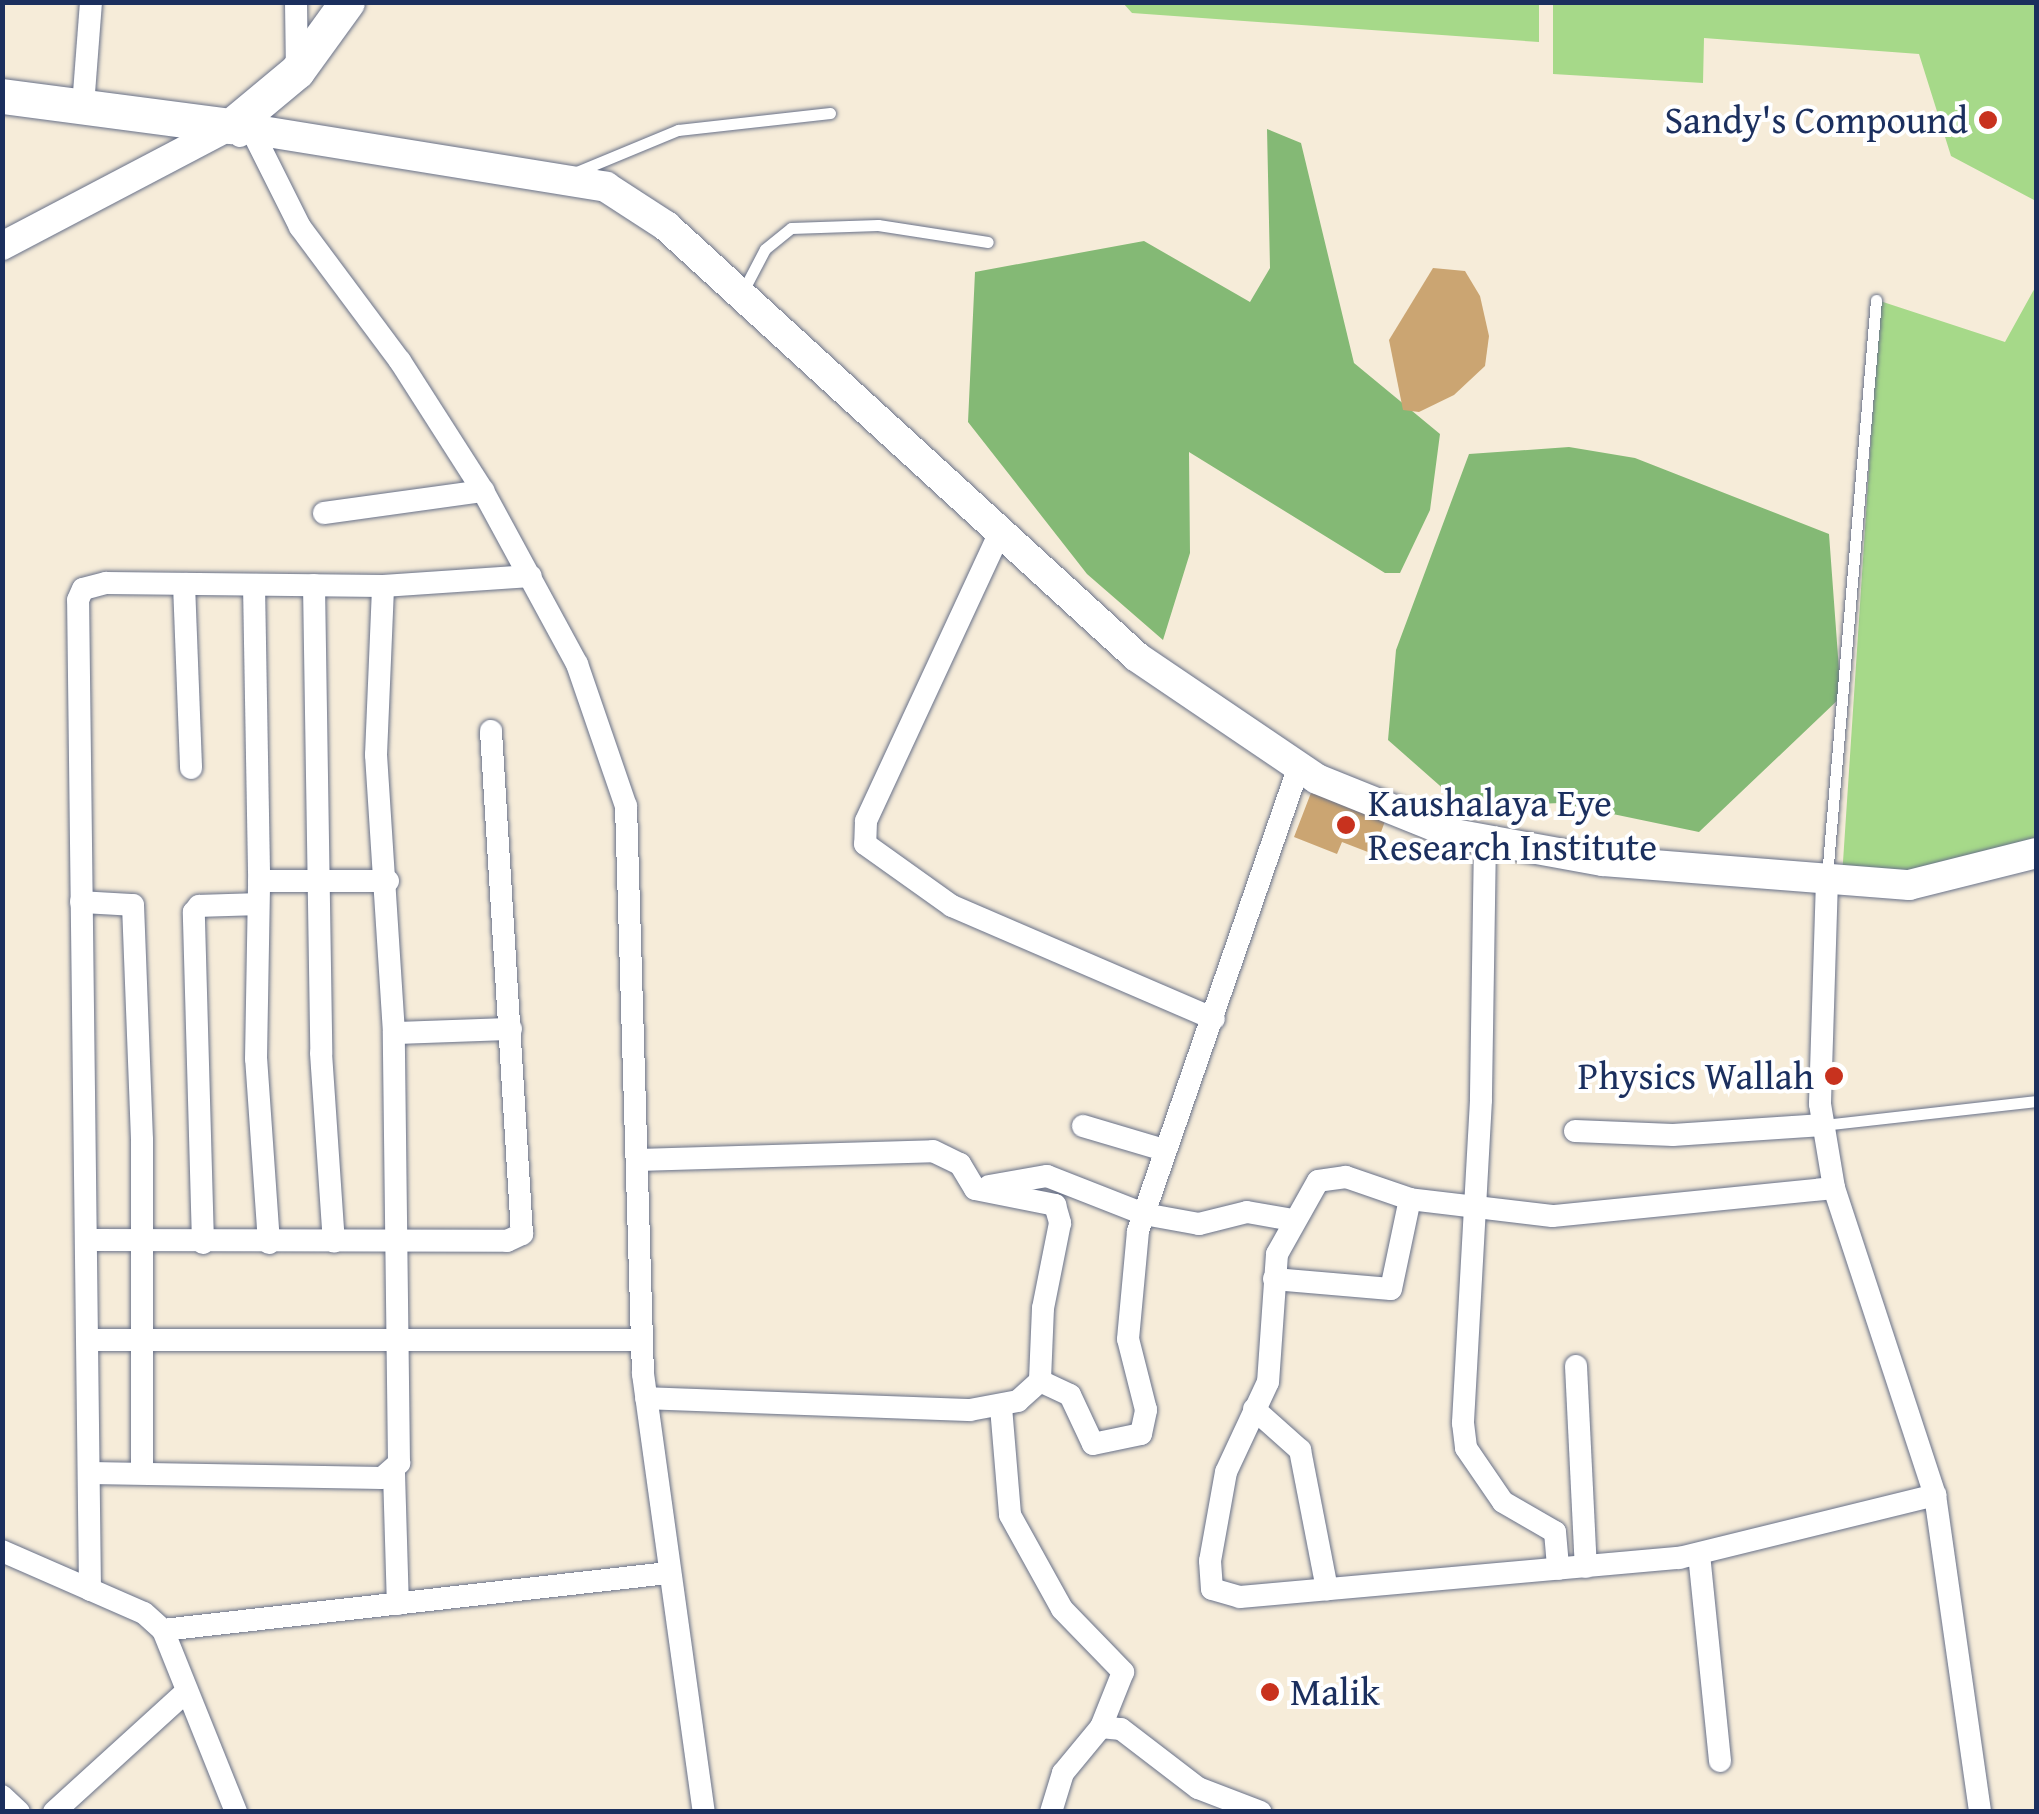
<!DOCTYPE html>
<html>
<head>
<meta charset="utf-8">
<style>
  body { margin:0 }
  #map { position:relative; width:2039px; height:1814px; overflow:hidden; background:#f6ecd9; font-family:"Gentium Book Plus",serif }
  div>[style] { position:absolute }
  .green>* { inset:0; background:#a6d989 }
  .forest>* { inset:0; background:#84b975 }
  .building>* { inset:0; background:#cba572 }
  .roads { filter:drop-shadow(0 0 2px #687189) drop-shadow(0 0 2px #687189) }
  .service>* { height:11px; margin:-5.5px; padding:0 5.5px; transform-origin:5.5px; border-radius:5.5px; background:#fff }
  .minor>* { height:22px; margin:-11px; padding:0 11px; transform-origin:11px; border-radius:11px; background:#fff }
  .tertiary>* { height:28px; margin:-14px; padding:0 14px; transform-origin:14px; border-radius:14px; background:#fff }
  .secondary>* { height:30px; margin:-15px; padding:0 15px; transform-origin:15px; border-radius:15px; background:#fff }
  .primary>* { height:35px; margin:-17.5px; padding:0 17.5px; transform-origin:17.5px; border-radius:17.5px; background:#fff }
  .dots>* { width:28px; height:28px; translate:-50% -50%; box-sizing:border-box; border:5px solid #fff; border-radius:50% }
  span { translate:-50% -50%; white-space:nowrap; text-align:center; line-height:1.15; -webkit-text-stroke:8px #fff; paint-order:stroke }
  .poi-label { font-size:38px; color:#1b2f5e }
  .right { translate:-100% -50%; text-align:right }
  .left { translate:0 -50%; text-align:left }
  .frame { position:absolute; inset:0; border:5px solid #1b2f5e; pointer-events:none }
</style>
</head>
<body>
<div id="map">
  <div class="green">
    <div style="clip-path:polygon(1123px 3px,1539px 3px,1539px 42px,1132px 13px)"></div>
    <div style="clip-path:polygon(1553px 3px,2036px 3px,2036px 201px,1951px 156px,1919px 54px,1704px 38px,1703px 83px,1553px 74px)"></div>
    <div style="clip-path:polygon(2036px 286px,2036px 853px,1909px 885px,1842px 877px,1880px 301px,2005px 342px)"></div>
  </div>
  <div class="forest">
    <div style="clip-path:polygon(1267px 129px,1301px 143px,1354px 363px,1440px 434px,1430px 510px,1400px 573px,1385px 573px,1189px 452px,1190px 553px,1163px 640px,1087px 574px,968px 422px,975px 272px,1144px 241px,1250px 302px,1270px 268px)"></div>
    <div style="clip-path:polygon(1569px 447px,1635px 458px,1829px 534px,1841px 697px,1699px 832px,1560px 803px,1464px 807px,1388px 740px,1396px 650px,1469px 454px)"></div>
  </div>
  <div class="building">
    <div style="clip-path:polygon(1433px 268px,1465px 271px,1480px 296px,1489px 336px,1485px 366px,1454px 395px,1419px 412px,1403px 410px,1389px 340px)"></div>
    <div style="clip-path:polygon(1314px 785px,1388px 813px,1373px 854px,1342px 842px,1337px 854px,1294px 837px)"></div>
  </div>
  <div class="roads">
    <div class="service">
      <div style="left:574px;top:173px;width:113px;rotate:-22.5deg"></div>
      <div style="left:678px;top:130px;width:153px;rotate:-6.4deg"></div>
      <div style="left:743px;top:291px;width:47px;rotate:-62.4deg"></div>
      <div style="left:765px;top:249px;width:33px;rotate:-39deg"></div>
      <div style="left:791px;top:228px;width:87px;rotate:-2deg"></div>
      <div style="left:878px;top:225px;width:111px;rotate:8.8deg"></div>
      <div style="left:1827px;top:876px;width:578px;rotate:-85.14deg"></div>
      <div style="left:1823px;top:1125px;width:214px;rotate:-6.4deg"></div>
    </div>
    <div class="minor">
      <div style="left:296px;top:2px;width:69px;rotate:89.2deg"></div>
      <div style="left:83px;top:106px;width:104px;rotate:-85.6deg"></div>
      <div style="left:240px;top:136px;width:13px;rotate:-32deg"></div>
      <div style="left:251px;top:129px;width:110px;rotate:63.4deg"></div>
      <div style="left:300px;top:227px;width:167px;rotate:53.3deg"></div>
      <div style="left:400px;top:361px;width:154px;rotate:57.4deg"></div>
      <div style="left:483px;top:491px;width:197px;rotate:61.5deg"></div>
      <div style="left:577px;top:664px;width:150px;rotate:71deg"></div>
      <div style="left:626px;top:806px;width:568px;rotate:88.29deg"></div>
      <div style="left:643px;top:1374px;width:442px;rotate:82.1deg"></div>
      <div style="left:324px;top:513px;width:161px;rotate:-7.9deg"></div>
      <div style="left:1001px;top:530px;width:321px;rotate:114.9deg"></div>
      <div style="left:866px;top:821px;width:23px;rotate:92deg"></div>
      <div style="left:865px;top:844px;width:107px;rotate:35.5deg"></div>
      <div style="left:952px;top:906px;width:285px;rotate:23.3deg"></div>
      <div style="left:184px;top:584px;width:184px;rotate:87.8deg"></div>
      <div style="left:254px;top:585px;width:296px;rotate:89deg"></div>
      <div style="left:314px;top:585px;width:468px;rotate:89.1deg"></div>
      <div style="left:321px;top:1053px;width:189px;rotate:86.1deg"></div>
      <div style="left:1485px;top:840px;width:260px;rotate:90.9deg"></div>
      <div style="left:1481px;top:1100px;width:324px;rotate:93.2deg"></div>
      <div style="left:1463px;top:1423px;width:25px;rotate:83deg"></div>
      <div style="left:1466px;top:1448px;width:65px;rotate:55.6deg"></div>
      <div style="left:1503px;top:1502px;width:60px;rotate:30deg"></div>
      <div style="left:1555px;top:1532px;width:37px;rotate:85deg"></div>
      <div style="left:1827px;top:880px;width:224px;rotate:91.8deg"></div>
      <div style="left:1820px;top:1104px;width:85px;rotate:80.5deg"></div>
      <div style="left:1834px;top:1188px;width:323px;rotate:71.8deg"></div>
      <div style="left:1935px;top:1495px;width:320px;rotate:81.9deg"></div>
      <div style="left:81px;top:902px;width:52px;rotate:3.3deg"></div>
      <div style="left:133px;top:905px;width:235px;rotate:87.8deg"></div>
      <div style="left:142px;top:1140px;width:333px;rotate:90deg"></div>
      <div style="left:394px;top:1033px;width:117px;rotate:-2deg"></div>
      <div style="left:1083px;top:1126px;width:84px;rotate:16.5deg"></div>
      <div style="left:1575px;top:1131px;width:98px;rotate:2.3deg"></div>
      <div style="left:1673px;top:1135px;width:150px;rotate:-3.8deg"></div>
      <div style="left:638px;top:1160px;width:295px;rotate:-1.7deg"></div>
      <div style="left:933px;top:1151px;width:30px;rotate:26deg"></div>
      <div style="left:960px;top:1164px;width:29px;rotate:59deg"></div>
      <div style="left:975px;top:1189px;width:82px;rotate:11.3deg"></div>
      <div style="left:1055px;top:1205px;width:19px;rotate:74deg"></div>
      <div style="left:1060px;top:1223px;width:87px;rotate:101.3deg"></div>
      <div style="left:1043px;top:1308px;width:73px;rotate:92.4deg"></div>
      <div style="left:1040px;top:1381px;width:30px;rotate:138deg"></div>
      <div style="left:1018px;top:1401px;width:49px;rotate:169.4deg"></div>
      <div style="left:970px;top:1410px;width:324px;rotate:-177.9deg"></div>
      <div style="left:989px;top:1186px;width:59px;rotate:-9.8deg"></div>
      <div style="left:1047px;top:1176px;width:104px;rotate:21.4deg"></div>
      <div style="left:1144px;top:1214px;width:56px;rotate:10.3deg"></div>
      <div style="left:1199px;top:1224px;width:49px;rotate:-14deg"></div>
      <div style="left:1247px;top:1212px;width:47px;rotate:9.9deg"></div>
      <div style="left:1834px;top:1188px;width:283px;rotate:174.3deg"></div>
      <div style="left:1552px;top:1216px;width:143px;rotate:-173.2deg"></div>
      <div style="left:1410px;top:1199px;width:68px;rotate:-161deg"></div>
      <div style="left:1346px;top:1177px;width:28px;rotate:172deg"></div>
      <div style="left:1318px;top:1181px;width:84px;rotate:119.3deg"></div>
      <div style="left:1277px;top:1254px;width:128px;rotate:94deg"></div>
      <div style="left:1268px;top:1382px;width:99px;rotate:115deg"></div>
      <div style="left:1226px;top:1472px;width:90px;rotate:100.2deg"></div>
      <div style="left:1210px;top:1561px;width:28px;rotate:86deg"></div>
      <div style="left:1212px;top:1589px;width:29px;rotate:16deg"></div>
      <div style="left:1240px;top:1597px;width:441px;rotate:-5.1deg"></div>
      <div style="left:1679px;top:1558px;width:264px;rotate:-13.8deg"></div>
      <div style="left:89px;top:1240px;width:418px;rotate:0.1deg"></div>
      <div style="left:507px;top:1241px;width:17px;rotate:-25deg"></div>
      <div style="left:522px;top:1234px;width:504px;rotate:-93.53deg"></div>
      <div style="left:203px;top:1243px;width:331px;rotate:-91.6deg"></div>
      <div style="left:194px;top:912px;width:8px;rotate:-50deg"></div>
      <div style="left:199px;top:906px;width:59px;rotate:-1.9deg"></div>
      <div style="left:269px;top:1243px;width:184px;rotate:-94deg"></div>
      <div style="left:256px;top:1059px;width:178px;rotate:-89deg"></div>
      <div style="left:259px;top:881px;width:129px"></div>
      <div style="left:1274px;top:1279px;width:117px;rotate:4.9deg"></div>
      <div style="left:1391px;top:1289px;width:92px;rotate:-78.1deg"></div>
      <div style="left:90px;top:1340px;width:552px"></div>
      <div style="left:1576px;top:1366px;width:201px;rotate:87.2deg"></div>
      <div style="left:1040px;top:1381px;width:33px;rotate:25deg"></div>
      <div style="left:1070px;top:1395px;width:54px;rotate:64.9deg"></div>
      <div style="left:1093px;top:1444px;width:49px;rotate:-11.8deg"></div>
      <div style="left:1141px;top:1434px;width:25px;rotate:-78deg"></div>
      <div style="left:1146px;top:1410px;width:73px;rotate:-104.2deg"></div>
      <div style="left:1128px;top:1339px;width:108px;rotate:-84.7deg"></div>
      <div style="left:1138px;top:1231px;width:491px;rotate:-70.9deg"></div>
      <div style="left:1001px;top:1407px;width:108px;rotate:85.2deg"></div>
      <div style="left:1010px;top:1515px;width:107px;rotate:61deg"></div>
      <div style="left:1062px;top:1609px;width:88px;rotate:45.9deg"></div>
      <div style="left:1123px;top:1672px;width:59px;rotate:111.8deg"></div>
      <div style="left:1254px;top:1409px;width:62px;rotate:41.7deg"></div>
      <div style="left:1300px;top:1450px;width:142px;rotate:79deg"></div>
      <div style="left:90px;top:1473px;width:292px;rotate:1deg"></div>
      <div style="left:382px;top:1478px;width:23px;rotate:-41deg"></div>
      <div style="left:399px;top:1463px;width:430px;rotate:-90.7deg"></div>
      <div style="left:394px;top:1033px;width:279px;rotate:-93.7deg"></div>
      <div style="left:376px;top:755px;width:169px;rotate:-87.6deg"></div>
      <div style="left:394px;top:1473px;width:131px;rotate:88.3deg"></div>
      <div style="left:2px;top:1551px;width:155px;rotate:23.6deg"></div>
      <div style="left:144px;top:1613px;width:25px;rotate:42deg"></div>
      <div style="left:163px;top:1630px;width:196px;rotate:68.1deg"></div>
      <div style="left:1699px;top:1554px;width:208px;rotate:84.2deg"></div>
      <div style="left:90px;top:1590px;width:990px;rotate:-90.69deg"></div>
      <div style="left:78px;top:600px;width:12px;rotate:-66deg"></div>
      <div style="left:83px;top:589px;width:24px;rotate:-15deg"></div>
      <div style="left:106px;top:583px;width:277px;rotate:0.6deg"></div>
      <div style="left:383px;top:586px;width:148px;rotate:-3.9deg"></div>
      <div style="left:163px;top:1630px;width:508px;rotate:-6.44deg"></div>
      <div style="left:2px;top:1796px;width:23px;rotate:43deg"></div>
      <div style="left:54px;top:1812px;width:178px;rotate:-42.3deg"></div>
      <div style="left:1051px;top:1812px;width:41px;rotate:-72.9deg"></div>
      <div style="left:1063px;top:1773px;width:60px;rotate:-50.4deg"></div>
      <div style="left:1101px;top:1727px;width:20px;rotate:6deg"></div>
      <div style="left:1121px;top:1729px;width:97px;rotate:37.5deg"></div>
      <div style="left:1198px;top:1788px;width:67px;rotate:20.9deg"></div>
    </div>
    <div class="tertiary">
      <div style="left:2px;top:246px;width:259px;rotate:-27.7deg"></div>
    </div>
    <div class="secondary">
      <div style="left:231px;top:126px;width:380px;rotate:9.2deg"></div>
      <div style="left:606px;top:187px;width:72px;rotate:33deg"></div>
      <div style="left:666px;top:226px;width:638px;rotate:42.46deg"></div>
      <div style="left:1137px;top:657px;width:217px;rotate:34.1deg"></div>
      <div style="left:1317px;top:779px;width:148px;rotate:21.9deg"></div>
      <div style="left:1454px;top:834px;width:151px;rotate:10.3deg"></div>
      <div style="left:1603px;top:861px;width:307px;rotate:4.5deg"></div>
      <div style="left:1909px;top:885px;width:131px;rotate:-14.1deg"></div>
    </div>
    <div class="primary">
      <div style="left:2px;top:96px;width:231px;rotate:7.5deg"></div>
      <div style="left:231px;top:126px;width:86px;rotate:-39.8deg"></div>
      <div style="left:297px;top:71px;width:85px;rotate:-54.1deg"></div>
    </div>
  </div>
  <div class="dots">
    <div style="left:1988px;top:120px;background:#c8321e"></div>
    <div style="left:1346px;top:825px;background:#c8321e"></div>
    <div style="left:1834px;top:1076px;background:#c8321e"></div>
    <div style="left:1270px;top:1692px;background:#c8321e"></div>
  </div>
  <div class="poi-label">
    <span class="right" style="left:1968px;top:120px">Sandy's Compound</span>
    <span class="left" style="left:1368px;top:825px">Kaushalaya Eye<br>Research Institute</span>
    <span class="right" style="left:1814px;top:1076px">Physics Wallah</span>
    <span class="left" style="left:1290px;top:1692px">Malik</span>
  </div>
  <div class="frame"></div>
</div>
</body>
</html>
